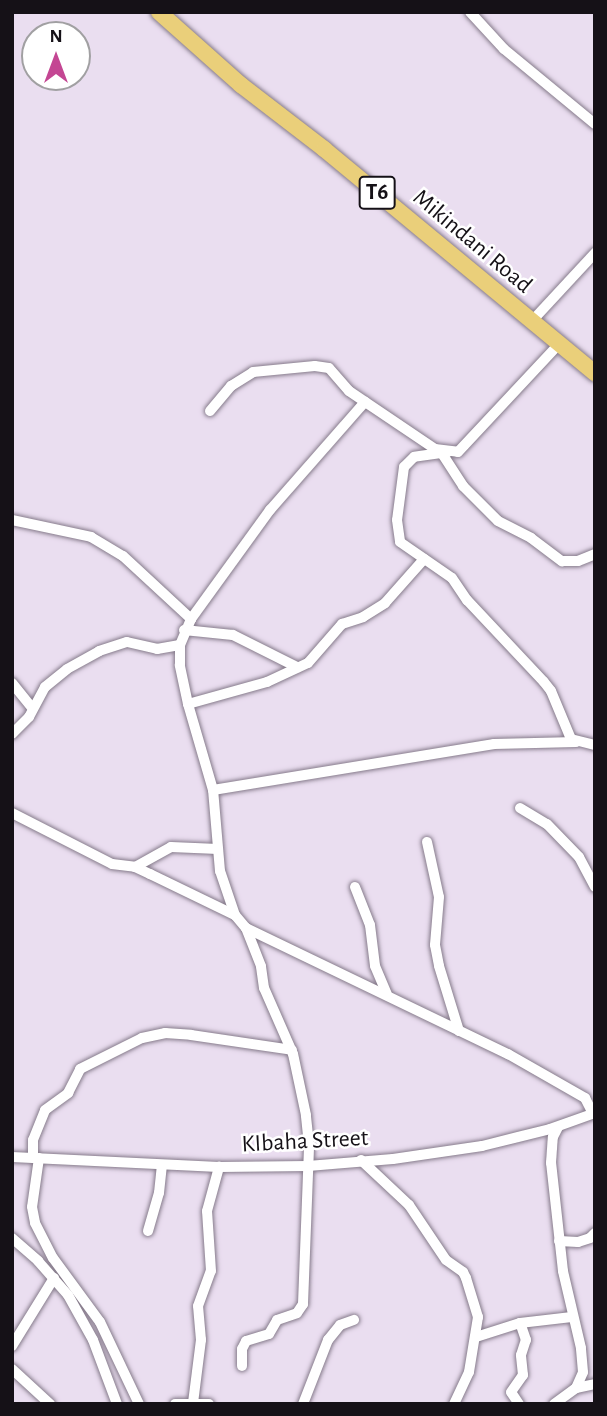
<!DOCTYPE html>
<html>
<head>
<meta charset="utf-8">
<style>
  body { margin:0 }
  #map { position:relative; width:607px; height:1416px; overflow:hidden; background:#eadef0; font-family:"Alegreya Sans",sans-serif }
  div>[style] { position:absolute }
  .roads { filter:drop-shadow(0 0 2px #867b8b) drop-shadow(0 0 2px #867b8b) }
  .minor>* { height:10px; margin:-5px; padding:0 5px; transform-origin:5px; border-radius:5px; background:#fff }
  .trunk>* { height:16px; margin:-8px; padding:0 8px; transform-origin:8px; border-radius:8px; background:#eacf7a }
  span { translate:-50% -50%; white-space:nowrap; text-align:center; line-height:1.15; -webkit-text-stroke:5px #fff; paint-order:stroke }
  .shield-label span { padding:2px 5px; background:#fff; border:2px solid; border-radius:5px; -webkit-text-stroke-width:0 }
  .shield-label { font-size:23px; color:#151117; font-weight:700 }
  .street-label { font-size:24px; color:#151117 }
  .frame { position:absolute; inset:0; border:14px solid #151117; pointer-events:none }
  .north { position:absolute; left:21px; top:21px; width:70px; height:70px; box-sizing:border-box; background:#fff; border:2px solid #a1a0a2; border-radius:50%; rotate:0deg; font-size:19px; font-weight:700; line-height:28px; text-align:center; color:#151117 }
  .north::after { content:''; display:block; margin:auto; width:24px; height:32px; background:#c44693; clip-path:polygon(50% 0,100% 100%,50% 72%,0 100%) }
</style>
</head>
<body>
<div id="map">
  <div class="roads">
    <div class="minor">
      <div style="left:470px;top:12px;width:50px;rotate:47.4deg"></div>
      <div style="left:504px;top:49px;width:118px;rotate:39.5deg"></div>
      <div style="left:532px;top:321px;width:93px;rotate:-47.2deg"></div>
      <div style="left:210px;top:411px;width:33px;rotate:-50deg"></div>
      <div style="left:231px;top:386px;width:26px;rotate:-32deg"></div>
      <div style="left:253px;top:372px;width:62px;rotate:-5.5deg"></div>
      <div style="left:315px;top:366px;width:14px;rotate:8deg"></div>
      <div style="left:329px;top:368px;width:30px;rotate:49deg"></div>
      <div style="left:349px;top:391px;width:104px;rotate:34deg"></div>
      <div style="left:435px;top:449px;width:23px;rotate:7deg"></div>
      <div style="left:458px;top:452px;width:148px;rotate:-46.9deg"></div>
      <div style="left:448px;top:452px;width:34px;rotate:172deg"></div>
      <div style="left:414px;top:457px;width:14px;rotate:135deg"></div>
      <div style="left:404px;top:467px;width:53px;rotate:97.5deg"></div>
      <div style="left:397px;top:520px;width:22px;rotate:82deg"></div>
      <div style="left:400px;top:542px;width:63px;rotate:34.7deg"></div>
      <div style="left:452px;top:578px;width:27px;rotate:56deg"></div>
      <div style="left:467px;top:600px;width:112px;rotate:46.8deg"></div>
      <div style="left:544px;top:682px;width:11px;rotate:52deg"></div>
      <div style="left:551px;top:691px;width:52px;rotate:67.4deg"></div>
      <div style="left:571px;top:739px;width:25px;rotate:14deg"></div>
      <div style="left:443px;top:455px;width:37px;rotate:57deg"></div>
      <div style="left:463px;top:486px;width:49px;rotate:45deg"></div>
      <div style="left:498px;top:521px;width:37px;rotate:27deg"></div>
      <div style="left:531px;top:538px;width:39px;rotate:37deg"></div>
      <div style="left:562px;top:561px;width:16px"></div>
      <div style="left:578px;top:561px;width:18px;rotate:-22deg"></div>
      <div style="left:12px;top:520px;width:81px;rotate:12.1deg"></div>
      <div style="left:91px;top:537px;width:37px;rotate:31deg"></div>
      <div style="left:123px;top:556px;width:93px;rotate:42.8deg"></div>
      <div style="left:184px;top:630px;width:49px;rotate:5.8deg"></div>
      <div style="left:233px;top:635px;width:72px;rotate:26.6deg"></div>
      <div style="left:12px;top:683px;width:32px;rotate:51deg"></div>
      <div style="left:188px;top:704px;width:82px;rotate:-15.6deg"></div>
      <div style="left:267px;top:682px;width:45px;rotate:-24.9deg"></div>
      <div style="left:308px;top:663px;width:52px;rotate:-48.9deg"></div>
      <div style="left:342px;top:624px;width:22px;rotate:-18deg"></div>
      <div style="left:363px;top:617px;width:26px;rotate:-32deg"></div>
      <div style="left:385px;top:603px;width:59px;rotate:-48.4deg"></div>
      <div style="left:12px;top:734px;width:24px;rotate:-45deg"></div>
      <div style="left:29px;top:717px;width:34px;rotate:-62deg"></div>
      <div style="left:45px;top:687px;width:28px;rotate:-39deg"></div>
      <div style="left:67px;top:669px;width:37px;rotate:-29deg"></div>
      <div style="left:99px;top:651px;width:29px;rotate:-18deg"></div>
      <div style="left:127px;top:642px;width:31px;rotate:13deg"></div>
      <div style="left:157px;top:649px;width:23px;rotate:-10deg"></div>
      <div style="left:213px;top:790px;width:285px;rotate:-9.3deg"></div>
      <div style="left:494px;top:744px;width:82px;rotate:-1.4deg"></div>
      <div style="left:520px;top:808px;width:31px;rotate:31deg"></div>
      <div style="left:547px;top:824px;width:46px;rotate:45.9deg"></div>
      <div style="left:579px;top:857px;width:34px;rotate:62deg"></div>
      <div style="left:12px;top:813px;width:112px;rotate:27deg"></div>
      <div style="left:112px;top:864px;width:23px;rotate:7deg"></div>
      <div style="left:135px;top:867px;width:17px;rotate:25deg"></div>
      <div style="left:150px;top:874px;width:94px;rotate:25.8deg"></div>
      <div style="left:235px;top:915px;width:17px;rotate:50deg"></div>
      <div style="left:246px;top:928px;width:291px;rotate:25.7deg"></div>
      <div style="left:508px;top:1054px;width:89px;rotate:29.7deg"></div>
      <div style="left:585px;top:1098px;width:18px;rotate:63deg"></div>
      <div style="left:427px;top:842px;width:56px;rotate:77.7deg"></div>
      <div style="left:439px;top:897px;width:48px;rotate:94.8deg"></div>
      <div style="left:435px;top:945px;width:21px;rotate:79deg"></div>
      <div style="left:439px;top:966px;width:68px;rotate:72.9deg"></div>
      <div style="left:135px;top:867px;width:41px;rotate:-29.1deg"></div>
      <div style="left:171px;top:847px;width:47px;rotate:2.4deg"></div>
      <div style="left:355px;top:887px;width:41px;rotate:68.5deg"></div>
      <div style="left:370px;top:925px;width:41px;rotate:83deg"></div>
      <div style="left:375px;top:966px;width:30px;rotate:67deg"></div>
      <div style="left:235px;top:915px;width:46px;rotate:-108.8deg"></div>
      <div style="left:220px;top:871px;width:81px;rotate:-94.9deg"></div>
      <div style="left:213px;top:790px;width:90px;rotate:-106.2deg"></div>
      <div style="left:188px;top:704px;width:40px;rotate:-102deg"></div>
      <div style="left:180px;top:665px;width:20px;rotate:-90deg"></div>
      <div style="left:180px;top:645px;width:28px;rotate:-67deg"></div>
      <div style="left:191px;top:619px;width:135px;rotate:-54.1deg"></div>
      <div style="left:270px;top:510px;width:144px;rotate:-48.7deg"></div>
      <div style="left:12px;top:1157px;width:207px;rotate:2.8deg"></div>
      <div style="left:219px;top:1167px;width:89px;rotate:-0.6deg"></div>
      <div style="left:308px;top:1166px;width:85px;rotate:-4.7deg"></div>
      <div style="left:393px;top:1159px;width:90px;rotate:-8.3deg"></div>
      <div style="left:482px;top:1146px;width:70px;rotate:-14deg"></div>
      <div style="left:550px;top:1129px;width:48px;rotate:-19.6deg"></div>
      <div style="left:33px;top:1158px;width:18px;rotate:-90deg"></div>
      <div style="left:33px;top:1140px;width:32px;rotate:-68deg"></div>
      <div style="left:45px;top:1110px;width:29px;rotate:-36deg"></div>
      <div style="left:68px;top:1093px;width:27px;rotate:-63deg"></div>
      <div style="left:80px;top:1069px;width:69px;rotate:-26.6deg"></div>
      <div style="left:142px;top:1038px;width:24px;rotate:-12deg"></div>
      <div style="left:165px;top:1033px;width:26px;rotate:4deg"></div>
      <div style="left:191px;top:1035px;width:102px;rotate:8.4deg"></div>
      <div style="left:39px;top:1158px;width:49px;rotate:98.1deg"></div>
      <div style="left:32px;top:1207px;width:16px;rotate:79deg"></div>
      <div style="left:35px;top:1223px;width:39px;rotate:63deg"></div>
      <div style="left:53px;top:1258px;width:79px;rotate:53.7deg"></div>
      <div style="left:100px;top:1322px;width:91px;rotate:64.6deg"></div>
      <div style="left:361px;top:1160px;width:66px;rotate:43.2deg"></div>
      <div style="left:409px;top:1205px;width:66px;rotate:56.1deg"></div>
      <div style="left:446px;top:1260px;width:21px;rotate:35deg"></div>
      <div style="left:463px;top:1272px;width:7px;rotate:63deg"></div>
      <div style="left:466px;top:1278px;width:41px;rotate:72.9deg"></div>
      <div style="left:478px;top:1317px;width:56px;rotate:99.3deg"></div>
      <div style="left:469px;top:1372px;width:35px;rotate:115deg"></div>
      <div style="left:148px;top:1231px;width:40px;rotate:-74deg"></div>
      <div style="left:159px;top:1193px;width:28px;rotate:-84deg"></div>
      <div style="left:12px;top:1238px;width:35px;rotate:41deg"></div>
      <div style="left:38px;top:1261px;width:45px;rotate:48.6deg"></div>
      <div style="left:68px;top:1295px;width:51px;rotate:60.9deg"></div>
      <div style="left:93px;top:1340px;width:68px;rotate:69.4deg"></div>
      <div style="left:559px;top:1241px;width:19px;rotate:3deg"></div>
      <div style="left:578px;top:1242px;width:13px;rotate:-18deg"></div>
      <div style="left:590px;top:1238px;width:7px;rotate:-45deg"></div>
      <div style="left:476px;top:1337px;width:46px;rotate:-17.7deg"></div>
      <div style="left:520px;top:1323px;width:52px;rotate:-6.6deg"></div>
      <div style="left:12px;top:1346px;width:80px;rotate:-58.3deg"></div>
      <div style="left:242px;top:1366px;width:17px;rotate:-90deg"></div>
      <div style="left:242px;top:1349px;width:9px;rotate:-63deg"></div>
      <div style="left:246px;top:1341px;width:24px;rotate:-17deg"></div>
      <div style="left:269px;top:1334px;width:16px;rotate:-60deg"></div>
      <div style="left:277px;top:1320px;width:21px;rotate:-19deg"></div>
      <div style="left:297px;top:1313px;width:11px;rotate:-56deg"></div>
      <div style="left:303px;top:1304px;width:159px;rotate:-87.8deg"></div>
      <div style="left:309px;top:1145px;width:30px;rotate:-96deg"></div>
      <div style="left:306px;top:1115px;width:62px;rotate:-102deg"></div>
      <div style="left:293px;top:1054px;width:72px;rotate:-113.7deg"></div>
      <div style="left:264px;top:988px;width:22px;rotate:-98deg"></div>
      <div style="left:261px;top:966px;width:41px;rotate:-111.5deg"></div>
      <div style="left:12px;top:1369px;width:52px;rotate:42.6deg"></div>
      <div style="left:576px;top:1388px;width:19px;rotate:-12deg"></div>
      <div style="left:193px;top:1403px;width:64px;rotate:-82.8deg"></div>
      <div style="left:201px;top:1340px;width:34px;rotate:-95deg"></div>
      <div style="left:198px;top:1306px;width:37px;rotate:-70deg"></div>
      <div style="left:211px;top:1271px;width:60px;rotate:-93.8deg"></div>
      <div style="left:207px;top:1211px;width:46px;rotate:-74.7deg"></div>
      <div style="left:175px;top:1404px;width:34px"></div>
      <div style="left:303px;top:1404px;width:69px;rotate:-68.7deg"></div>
      <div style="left:328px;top:1340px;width:19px;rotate:-51deg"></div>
      <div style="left:340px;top:1325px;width:15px;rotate:-20deg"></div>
      <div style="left:519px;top:1404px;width:14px;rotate:-124deg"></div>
      <div style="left:511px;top:1392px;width:21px;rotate:-55deg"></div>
      <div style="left:523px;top:1375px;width:20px;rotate:-96deg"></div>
      <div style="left:521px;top:1355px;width:16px;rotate:-72deg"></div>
      <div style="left:526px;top:1340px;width:18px;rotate:-109deg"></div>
      <div style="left:554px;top:1404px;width:27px;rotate:-36deg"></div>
      <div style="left:576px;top:1388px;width:17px;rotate:-66deg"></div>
      <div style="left:583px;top:1372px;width:24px;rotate:-95deg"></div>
      <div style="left:581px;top:1348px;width:79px;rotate:-103.2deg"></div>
      <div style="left:563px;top:1271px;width:109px;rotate:-96.3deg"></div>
      <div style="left:551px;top:1163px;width:26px;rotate:-86deg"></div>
      <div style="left:553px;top:1137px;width:11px;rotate:-63deg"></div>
    </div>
    <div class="trunk">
      <div style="left:159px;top:12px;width:110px;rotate:41.7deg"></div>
      <div style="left:241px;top:85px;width:105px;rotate:37.6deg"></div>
      <div style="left:324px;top:149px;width:352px;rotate:39.6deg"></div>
    </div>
  </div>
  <div class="shield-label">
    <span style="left:377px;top:193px">T6</span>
  </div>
  <div class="street-label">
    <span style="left:472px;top:242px;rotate:40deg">Mikindani Road</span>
    <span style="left:305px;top:1142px;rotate:-3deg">KIbaha Street</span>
  </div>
  <div class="frame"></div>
  <div class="north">N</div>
</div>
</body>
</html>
